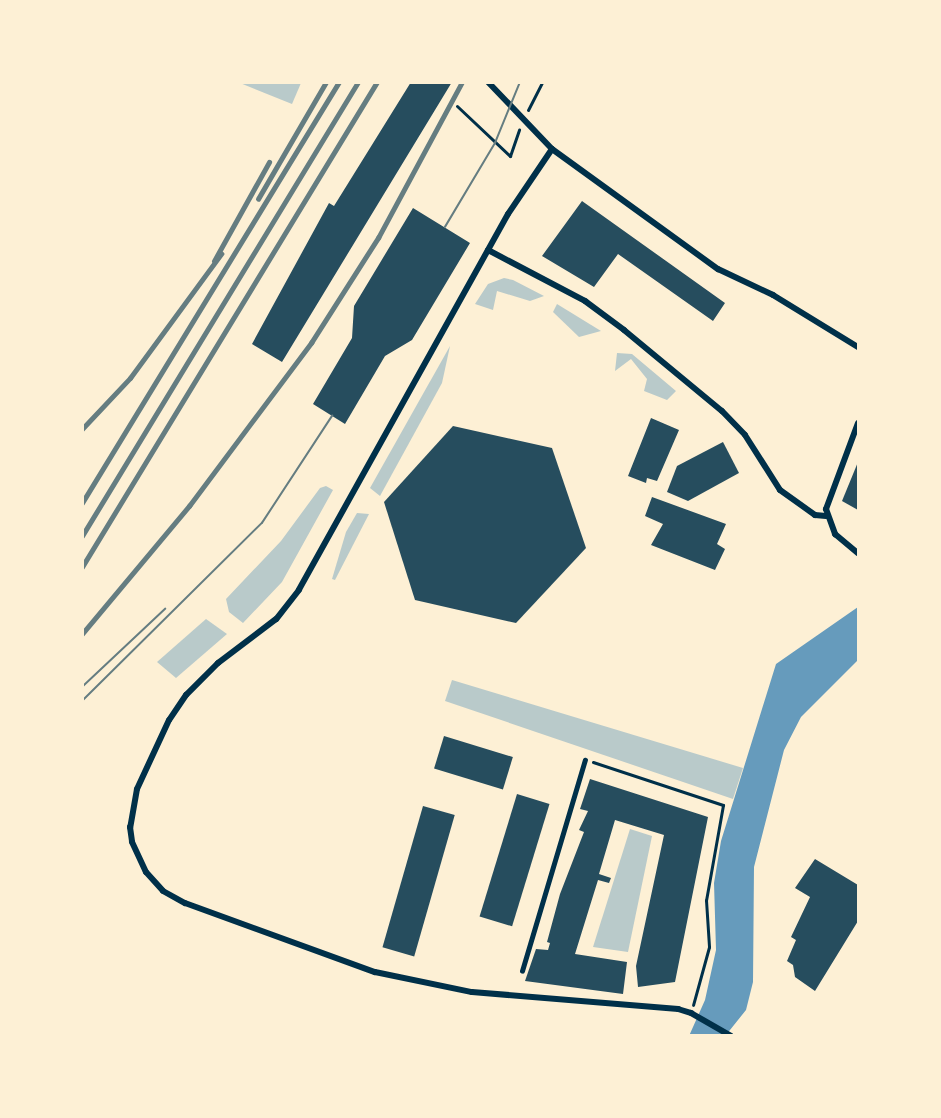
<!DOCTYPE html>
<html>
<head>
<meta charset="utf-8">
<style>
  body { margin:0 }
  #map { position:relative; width:941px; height:1118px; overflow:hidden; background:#fdf0d5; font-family:"Sofia Sans Condensed",sans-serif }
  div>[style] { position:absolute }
  .green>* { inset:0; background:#b9caca }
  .water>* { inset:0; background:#669bbc }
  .building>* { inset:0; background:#264d5e; transform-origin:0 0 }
  .path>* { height:3px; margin:-1.5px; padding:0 1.5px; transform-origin:1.5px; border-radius:1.5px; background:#003049 }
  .service>* { height:4.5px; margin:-2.25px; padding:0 2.25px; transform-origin:2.25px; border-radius:2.25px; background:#003049 }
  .minor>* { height:6px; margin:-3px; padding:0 3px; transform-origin:3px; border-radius:3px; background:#003049 }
  .tram>* { height:1.5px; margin:-0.75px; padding:0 0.75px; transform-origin:0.75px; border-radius:0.75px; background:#657d81 }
  .rail>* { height:4.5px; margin:-2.25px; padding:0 2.25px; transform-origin:2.25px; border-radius:2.25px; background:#657d81 }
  span { translate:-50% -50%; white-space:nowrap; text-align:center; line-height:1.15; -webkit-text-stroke:5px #fdf0d5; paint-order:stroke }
  .frame { position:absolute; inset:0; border:84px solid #fdf0d5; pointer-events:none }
</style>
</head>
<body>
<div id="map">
  <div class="green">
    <div style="clip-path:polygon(240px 83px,301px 83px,292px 104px)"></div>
    <div style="clip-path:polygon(504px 278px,513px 280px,544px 296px,530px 301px,497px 291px,493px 310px,475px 304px,488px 284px)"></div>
    <div style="clip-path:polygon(557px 304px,601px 331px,579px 337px,553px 312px)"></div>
    <div style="clip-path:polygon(450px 346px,442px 383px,380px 496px,370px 488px)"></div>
    <div style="clip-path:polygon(617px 353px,632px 354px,676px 391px,667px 400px,644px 391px,647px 379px,631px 359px,615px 371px)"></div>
    <div style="clip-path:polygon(326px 486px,333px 490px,282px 582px,243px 623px,229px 612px,226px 599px,281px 541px,320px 488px)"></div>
    <div style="clip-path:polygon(357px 513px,369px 514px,335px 580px,332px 579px,346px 532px)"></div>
    <div style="clip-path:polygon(206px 619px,227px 634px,176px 678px,157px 662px)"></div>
    <div style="clip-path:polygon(452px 680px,743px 768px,733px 799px,445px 701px)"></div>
    <div style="clip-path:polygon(630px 829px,652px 836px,628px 952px,593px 947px)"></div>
  </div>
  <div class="water">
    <div style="clip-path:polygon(858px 607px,858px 660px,801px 717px,784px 750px,754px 867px,753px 982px,746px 1010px,726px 1035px,689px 1036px,705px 1000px,716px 950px,714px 883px,721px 841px,776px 664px)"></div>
  </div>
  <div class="building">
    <div style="clip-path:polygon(411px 82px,452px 82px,282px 362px,252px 344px,329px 203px,334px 206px)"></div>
    <div style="clip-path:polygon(582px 201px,725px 303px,713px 321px,618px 254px,594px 287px,542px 256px)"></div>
    <div style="clip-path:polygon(413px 208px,470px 243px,412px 340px,385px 356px,345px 424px,313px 404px,352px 338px,354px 306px)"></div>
    <div style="clip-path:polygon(651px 418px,679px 430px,657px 481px,647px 478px,646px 483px,628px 476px)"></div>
    <div style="clip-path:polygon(453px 426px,552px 448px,586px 548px,516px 623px,415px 600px,384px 502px)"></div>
    <div style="clip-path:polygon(723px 442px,739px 473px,688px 501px,667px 492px,677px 466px)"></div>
    <div style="clip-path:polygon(858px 462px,858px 510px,842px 501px)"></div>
    <div style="clip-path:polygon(652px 497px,726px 524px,717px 544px,725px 549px,715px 570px,651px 545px,663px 524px,645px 516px)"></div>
    <div style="left:444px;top:736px;width:72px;height:34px;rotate:17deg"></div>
    <div style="clip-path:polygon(590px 779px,708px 817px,675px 982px,638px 987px,636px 966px,664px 835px,615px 820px,599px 874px,611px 878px,609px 883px,598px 880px,575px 954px,627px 962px,623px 994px,525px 981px,536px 949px,548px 950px,550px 943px,547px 942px,560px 894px,584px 832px,579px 830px,588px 811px,580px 809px)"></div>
    <div style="left:517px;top:794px;width:34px;height:128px;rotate:17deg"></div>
    <div style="left:423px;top:806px;width:33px;height:147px;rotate:16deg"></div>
    <div style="clip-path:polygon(815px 859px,858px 885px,858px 921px,815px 991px,795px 977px,793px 965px,787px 961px,796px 940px,791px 937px,810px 897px,795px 888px)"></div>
  </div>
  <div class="path">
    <div style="left:457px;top:106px;width:73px;rotate:43.3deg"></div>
    <div style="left:510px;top:156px;width:28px;rotate:-71deg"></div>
    <div style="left:528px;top:110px;width:31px;rotate:-63deg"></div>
    <div style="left:593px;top:762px;width:137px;rotate:18.3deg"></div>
    <div style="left:723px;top:805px;width:97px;rotate:100.1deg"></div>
    <div style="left:706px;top:900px;width:47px;rotate:86.3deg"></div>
    <div style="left:709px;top:947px;width:60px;rotate:105.4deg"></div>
  </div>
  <div class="service">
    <div style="left:522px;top:971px;width:220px;rotate:-73.4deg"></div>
  </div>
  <div class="minor">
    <div style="left:488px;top:82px;width:93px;rotate:46.3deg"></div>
    <div style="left:552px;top:149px;width:205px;rotate:35.9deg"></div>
    <div style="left:718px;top:269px;width:61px;rotate:25.3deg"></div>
    <div style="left:773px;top:295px;width:100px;rotate:31.5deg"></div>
    <div style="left:552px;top:149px;width:78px;rotate:124.1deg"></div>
    <div style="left:508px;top:214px;width:430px;rotate:119.1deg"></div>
    <div style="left:299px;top:590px;width:37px;rotate:128deg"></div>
    <div style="left:276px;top:619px;width:73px;rotate:142.8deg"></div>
    <div style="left:218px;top:663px;width:45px;rotate:135deg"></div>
    <div style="left:186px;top:695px;width:30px;rotate:124deg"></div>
    <div style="left:169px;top:720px;width:76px;rotate:114.9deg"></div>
    <div style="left:137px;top:789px;width:39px;rotate:100deg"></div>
    <div style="left:130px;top:827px;width:15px;rotate:82deg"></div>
    <div style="left:132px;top:842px;width:33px;rotate:65deg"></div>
    <div style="left:146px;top:872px;width:25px;rotate:48deg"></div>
    <div style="left:163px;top:891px;width:25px;rotate:29deg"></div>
    <div style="left:185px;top:903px;width:202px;rotate:20deg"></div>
    <div style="left:375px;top:972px;width:99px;rotate:11.7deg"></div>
    <div style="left:472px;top:992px;width:207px;rotate:4.7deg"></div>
    <div style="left:678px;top:1009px;width:14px;rotate:17deg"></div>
    <div style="left:691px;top:1013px;width:46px;rotate:29.9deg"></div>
    <div style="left:488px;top:250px;width:110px;rotate:27.7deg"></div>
    <div style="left:585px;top:301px;width:49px;rotate:36.6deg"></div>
    <div style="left:624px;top:330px;width:127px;rotate:39.6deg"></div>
    <div style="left:722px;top:411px;width:33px;rotate:46deg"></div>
    <div style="left:745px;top:435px;width:65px;rotate:57.5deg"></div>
    <div style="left:780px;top:490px;width:43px;rotate:35.5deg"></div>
    <div style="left:815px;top:515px;width:11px;rotate:5deg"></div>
    <div style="left:858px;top:423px;width:92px;rotate:110.4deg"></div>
    <div style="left:826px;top:509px;width:27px;rotate:70deg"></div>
    <div style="left:835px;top:534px;width:30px;rotate:40deg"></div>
  </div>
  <div class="tram">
    <div style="left:445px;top:227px;width:98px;rotate:-59.2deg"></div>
    <div style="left:495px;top:143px;width:66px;rotate:-67.7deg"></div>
    <div style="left:82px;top:687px;width:114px;rotate:-43.2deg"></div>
    <div style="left:82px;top:701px;width:253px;rotate:-44.7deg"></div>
    <div style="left:262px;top:523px;width:128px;rotate:-56.8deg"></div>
  </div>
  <div class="rail">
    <div style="left:258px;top:199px;width:135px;rotate:-59.8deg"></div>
    <div style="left:214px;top:261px;width:113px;rotate:-60.9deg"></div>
    <div style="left:82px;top:429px;width:70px;rotate:-46.7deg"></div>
    <div style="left:130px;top:378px;width:154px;rotate:-53.7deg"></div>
    <div style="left:82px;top:503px;width:493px;rotate:-58.6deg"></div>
    <div style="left:82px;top:536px;width:531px;rotate:-58.7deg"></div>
    <div style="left:82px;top:567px;width:568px;rotate:-58.69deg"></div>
    <div style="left:82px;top:634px;width:167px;rotate:-50.1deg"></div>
    <div style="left:189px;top:506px;width:204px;rotate:-53.2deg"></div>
    <div style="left:311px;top:343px;width:125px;rotate:-57.5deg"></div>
    <div style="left:378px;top:238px;width:177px;rotate:-61.7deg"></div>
  </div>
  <div class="frame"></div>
</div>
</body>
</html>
